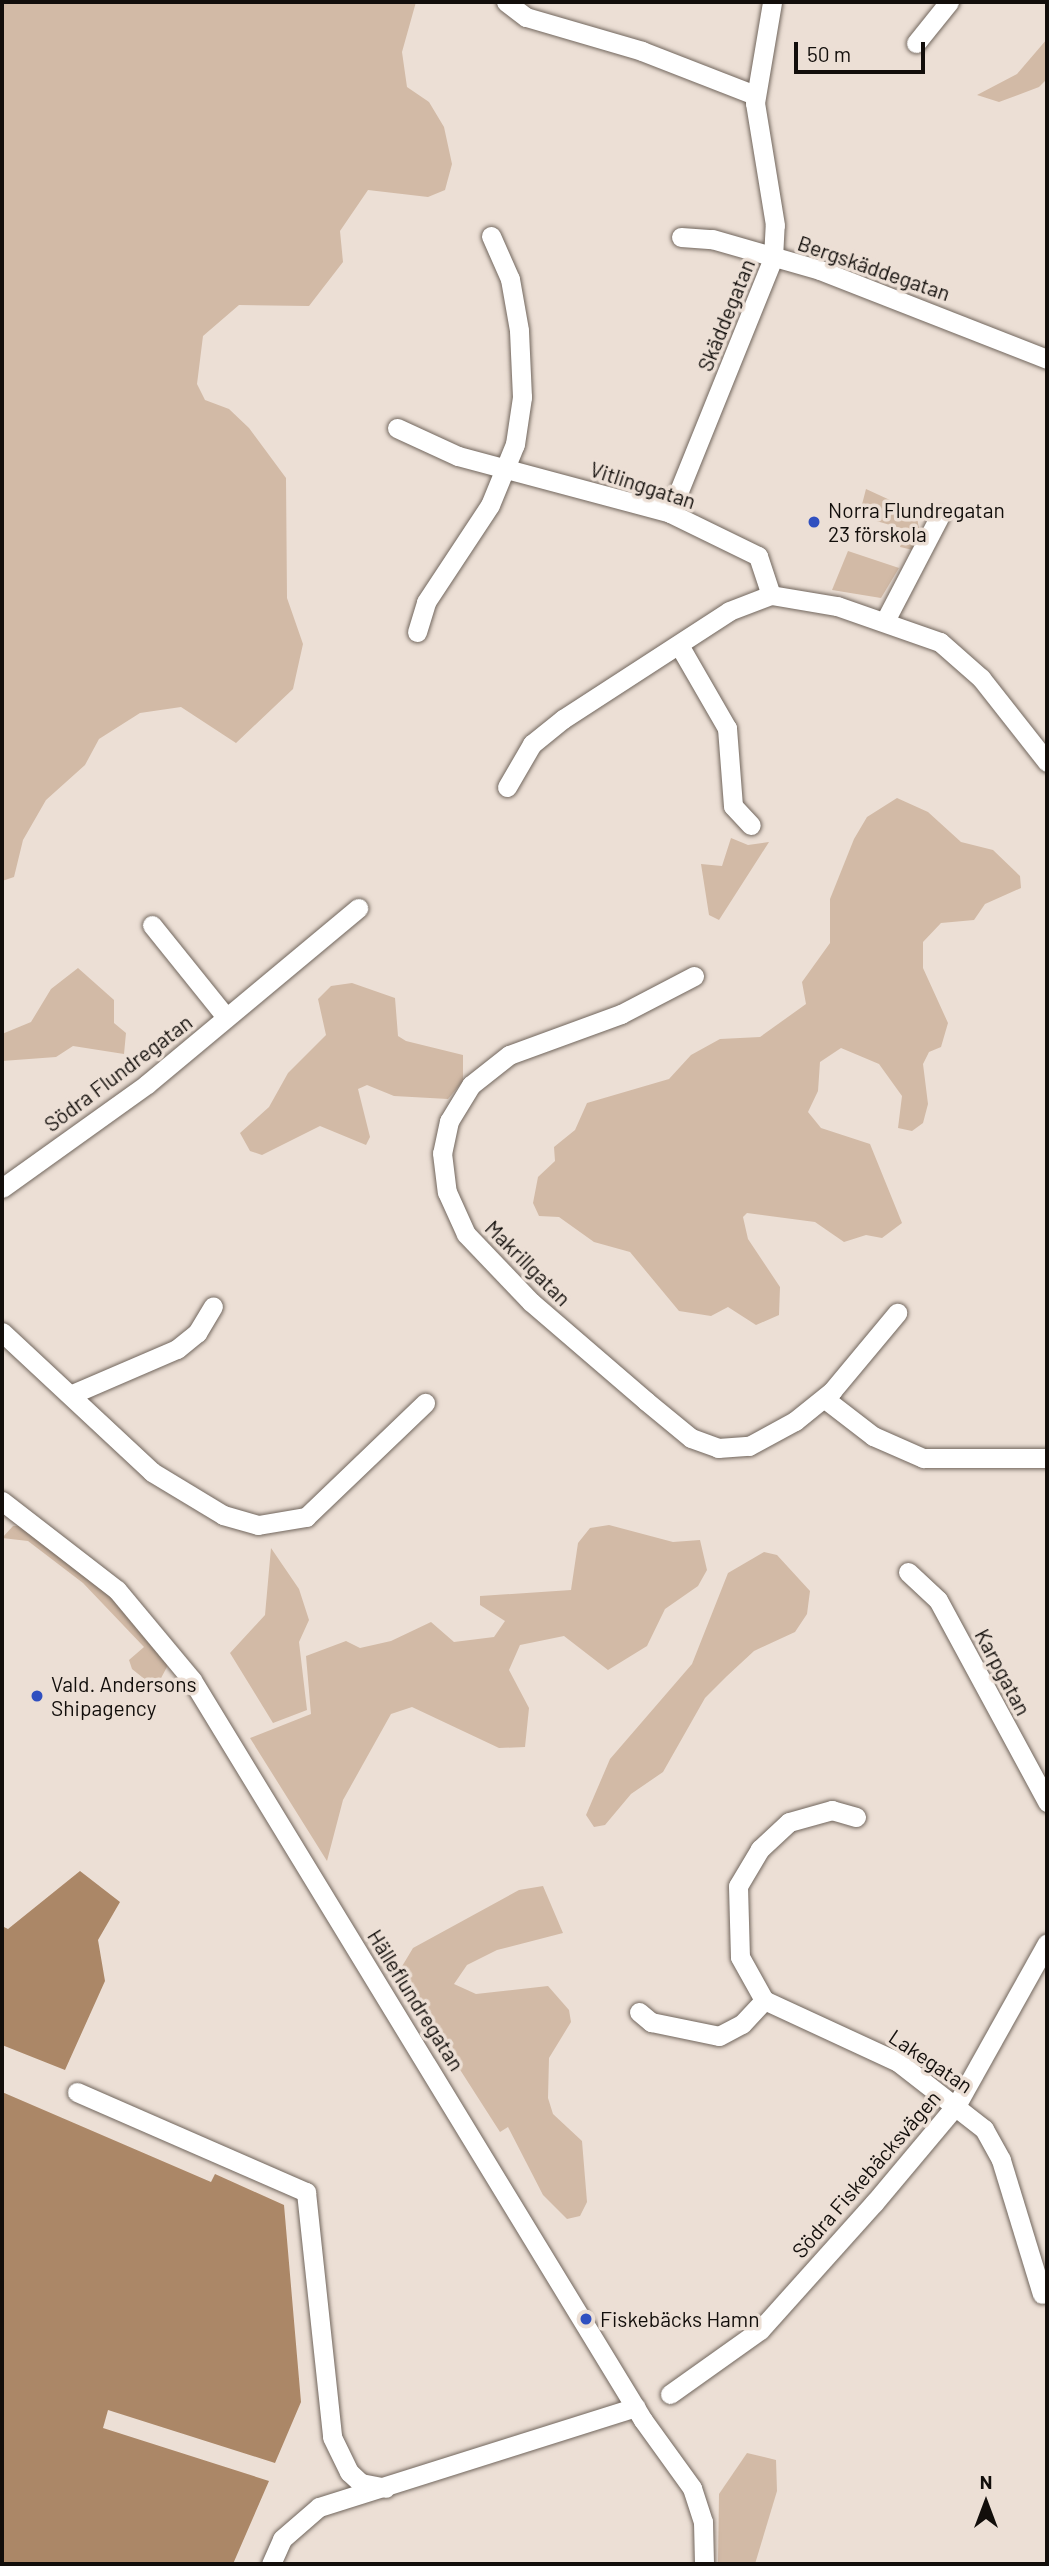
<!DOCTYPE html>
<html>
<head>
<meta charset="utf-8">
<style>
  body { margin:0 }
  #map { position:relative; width:1049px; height:2566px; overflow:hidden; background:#ecdfd5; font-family:Barlow,sans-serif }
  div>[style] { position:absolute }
  .green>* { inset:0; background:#d2baa6 }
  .water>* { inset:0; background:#ab8767 }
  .roads { filter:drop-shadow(0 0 2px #71665d) drop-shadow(0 0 2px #71665d) }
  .minor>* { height:19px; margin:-9.5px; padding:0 9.5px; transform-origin:9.5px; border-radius:9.5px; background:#fff }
  .dots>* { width:19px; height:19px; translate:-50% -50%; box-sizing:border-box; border:4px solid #ecdfd5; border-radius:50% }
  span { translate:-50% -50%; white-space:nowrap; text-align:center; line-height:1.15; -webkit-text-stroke:7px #ecdfd5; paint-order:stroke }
  .street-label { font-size:21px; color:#120e0b }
  .poi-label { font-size:21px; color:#120e0b }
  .left { translate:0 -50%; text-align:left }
  .frame { position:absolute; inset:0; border:4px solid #120e0b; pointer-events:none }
  .north { position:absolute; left:951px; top:2468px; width:70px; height:70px; -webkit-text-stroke:5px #ecdfd5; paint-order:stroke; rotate:0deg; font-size:19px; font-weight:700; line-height:28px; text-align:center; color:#120e0b }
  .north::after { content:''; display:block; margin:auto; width:24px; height:32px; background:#120e0b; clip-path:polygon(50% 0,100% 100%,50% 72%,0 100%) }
  .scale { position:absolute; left:794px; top:42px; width:131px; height:32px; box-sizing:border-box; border:4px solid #120e0b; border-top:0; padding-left:9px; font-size:21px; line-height:24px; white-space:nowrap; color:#120e0b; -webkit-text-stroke:5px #ecdfd5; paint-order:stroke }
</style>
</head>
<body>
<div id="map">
  <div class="green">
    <div style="clip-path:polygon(2px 2px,416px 2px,402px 52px,407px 87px,429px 102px,444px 127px,452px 164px,445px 190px,428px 197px,368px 190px,340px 231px,343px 262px,309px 306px,239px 305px,203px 336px,197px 384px,205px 400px,229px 409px,249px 428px,286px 478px,287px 598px,303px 644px,293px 689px,236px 743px,181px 707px,140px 713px,99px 739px,85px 765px,46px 800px,23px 840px,14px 877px,2px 881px)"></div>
    <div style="clip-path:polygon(1047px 39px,1047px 79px,1039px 87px,999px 102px,977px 95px,1017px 74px)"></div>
    <div style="clip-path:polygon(866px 489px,916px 512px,920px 534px,913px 550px,900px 547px,904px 529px,859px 516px)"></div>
    <div style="clip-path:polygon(848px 551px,899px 568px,881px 598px,832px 590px)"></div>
    <div style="clip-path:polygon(897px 798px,928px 812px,961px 842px,993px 850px,1020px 876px,1021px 888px,985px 904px,974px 920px,941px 923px,923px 942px,923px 968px,948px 1023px,941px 1047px,929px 1052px,923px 1064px,928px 1104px,923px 1123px,912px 1131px,898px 1128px,902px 1096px,879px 1064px,841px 1048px,820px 1062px,818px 1091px,808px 1112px,821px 1128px,870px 1144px,902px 1223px,882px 1238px,866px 1235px,844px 1242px,815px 1222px,747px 1213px,743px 1217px,748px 1239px,780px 1287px,779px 1315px,756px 1325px,728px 1307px,711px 1316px,679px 1311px,630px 1252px,594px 1242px,559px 1217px,539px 1216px,533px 1203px,538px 1177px,555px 1161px,554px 1147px,575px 1130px,587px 1103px,669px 1079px,691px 1055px,720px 1039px,760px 1037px,806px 1004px,802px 982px,830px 943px,830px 899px,854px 839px,867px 817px)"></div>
    <div style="clip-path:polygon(731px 838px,748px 845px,769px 842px,719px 920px,709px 915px,701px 864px,722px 866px)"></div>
    <div style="clip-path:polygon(78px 968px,114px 1000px,114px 1023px,126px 1033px,124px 1054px,73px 1046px,56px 1057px,2px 1061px,2px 1034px,31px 1022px,51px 989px)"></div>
    <div style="clip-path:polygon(352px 983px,395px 998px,398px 1036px,406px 1041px,463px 1055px,463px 1081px,448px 1099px,394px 1096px,367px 1085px,358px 1089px,370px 1137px,366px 1145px,320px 1126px,262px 1155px,250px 1151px,240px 1133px,269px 1107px,288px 1073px,326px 1035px,318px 999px,331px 986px)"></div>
    <div style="clip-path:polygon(609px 1525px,673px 1542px,700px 1540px,707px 1570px,698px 1586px,665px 1609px,647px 1646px,608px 1670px,564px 1636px,520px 1645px,509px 1670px,529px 1708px,525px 1747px,499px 1748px,412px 1707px,391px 1714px,343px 1800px,327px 1861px,250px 1738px,311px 1714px,306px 1656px,346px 1641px,360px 1648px,391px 1641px,431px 1622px,454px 1642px,494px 1637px,505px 1621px,480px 1605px,480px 1596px,571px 1590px,578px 1543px,590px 1528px)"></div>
    <div style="clip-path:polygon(13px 1526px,24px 1526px,84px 1571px,128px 1614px,168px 1665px,160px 1680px,147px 1681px,132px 1669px,129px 1660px,144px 1647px,83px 1583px,28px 1541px,2px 1538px)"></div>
    <div style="clip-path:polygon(271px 1548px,299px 1589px,309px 1620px,299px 1642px,307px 1710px,273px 1723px,230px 1653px,265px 1615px)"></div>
    <div style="clip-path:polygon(764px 1552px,777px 1555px,810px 1591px,807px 1614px,795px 1632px,754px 1651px,727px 1676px,705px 1698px,663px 1772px,631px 1794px,605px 1825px,594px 1827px,586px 1815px,610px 1759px,692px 1664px,728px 1573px)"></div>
    <div style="clip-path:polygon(543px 1886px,563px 1933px,497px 1950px,467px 1965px,454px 1984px,476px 1994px,548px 1986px,569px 2010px,571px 2022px,549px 2058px,548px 2098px,553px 2114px,582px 2141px,587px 2202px,580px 2216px,567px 2219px,543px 2195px,508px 2127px,500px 2132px,398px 1973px,413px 1948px,519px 1890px)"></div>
    <div style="clip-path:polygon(747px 2453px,776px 2460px,777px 2491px,755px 2564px,718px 2564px,719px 2494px)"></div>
  </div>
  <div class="water">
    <div style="clip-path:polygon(80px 1871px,120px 1902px,98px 1940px,105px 1981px,65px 2070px,2px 2045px,2px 1926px,8px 1929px)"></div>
    <div style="clip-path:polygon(2px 2092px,211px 2182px,215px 2174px,284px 2205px,301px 2402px,275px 2463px,108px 2410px,103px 2428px,269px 2481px,233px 2564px,2px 2564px)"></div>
  </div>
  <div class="roads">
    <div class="minor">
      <div style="left:506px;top:2px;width:25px;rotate:37deg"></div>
      <div style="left:526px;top:17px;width:121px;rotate:16.3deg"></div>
      <div style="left:642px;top:51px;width:121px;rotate:21.3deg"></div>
      <div style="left:916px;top:43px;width:53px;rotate:-51.2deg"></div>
      <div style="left:681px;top:237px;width:31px;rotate:4deg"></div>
      <div style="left:712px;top:239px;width:112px;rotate:16deg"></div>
      <div style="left:820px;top:270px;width:244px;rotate:21.4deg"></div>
      <div style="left:397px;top:428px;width:67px;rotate:24.7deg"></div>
      <div style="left:458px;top:456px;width:220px;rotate:15deg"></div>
      <div style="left:670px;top:513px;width:98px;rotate:26deg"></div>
      <div style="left:758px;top:556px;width:41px;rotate:71.6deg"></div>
      <div style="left:670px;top:513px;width:275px;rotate:-68deg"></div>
      <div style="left:773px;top:258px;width:33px;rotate:-87deg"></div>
      <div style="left:775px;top:225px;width:124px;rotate:-99.3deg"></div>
      <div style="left:755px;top:103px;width:102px;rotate:-80.4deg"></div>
      <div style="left:886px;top:619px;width:115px;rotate:-62.5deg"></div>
      <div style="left:417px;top:632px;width:31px;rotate:-73deg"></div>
      <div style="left:426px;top:602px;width:116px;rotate:-56.6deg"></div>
      <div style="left:490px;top:505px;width:66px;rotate:-67.7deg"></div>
      <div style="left:515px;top:444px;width:48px;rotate:-81.5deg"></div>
      <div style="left:522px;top:397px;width:67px;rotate:-92.6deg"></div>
      <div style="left:519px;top:330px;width:52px;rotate:-100deg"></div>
      <div style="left:510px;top:279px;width:47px;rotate:-113.8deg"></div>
      <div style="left:679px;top:645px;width:96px;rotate:60deg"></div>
      <div style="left:727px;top:728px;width:78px;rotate:85.6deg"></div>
      <div style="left:733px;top:806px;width:26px;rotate:47deg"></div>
      <div style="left:507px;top:787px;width:50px;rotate:-59.8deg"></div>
      <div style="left:532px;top:744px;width:40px;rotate:-39deg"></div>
      <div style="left:563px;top:719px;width:198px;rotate:-33deg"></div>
      <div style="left:729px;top:611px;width:45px;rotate:-20.9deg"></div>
      <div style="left:771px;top:595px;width:67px;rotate:9.5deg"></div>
      <div style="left:837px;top:606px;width:109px;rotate:19.3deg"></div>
      <div style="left:940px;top:642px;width:55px;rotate:41.3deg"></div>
      <div style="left:981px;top:678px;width:107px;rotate:51.8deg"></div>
      <div style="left:152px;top:925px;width:118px;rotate:51.2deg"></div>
      <div style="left:694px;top:976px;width:82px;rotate:152.5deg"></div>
      <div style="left:621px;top:1014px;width:119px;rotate:159.9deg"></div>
      <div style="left:509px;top:1055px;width:48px;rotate:141.7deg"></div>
      <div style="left:471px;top:1085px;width:42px;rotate:121.4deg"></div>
      <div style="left:449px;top:1121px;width:33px;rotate:102deg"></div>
      <div style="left:442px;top:1153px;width:39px;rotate:83deg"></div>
      <div style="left:447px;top:1192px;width:46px;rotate:65.7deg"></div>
      <div style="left:466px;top:1234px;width:94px;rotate:46.3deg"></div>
      <div style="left:531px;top:1302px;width:152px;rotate:40.7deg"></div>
      <div style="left:646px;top:1401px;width:58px;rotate:39.4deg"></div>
      <div style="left:691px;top:1438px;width:29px;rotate:20deg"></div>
      <div style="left:718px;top:1448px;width:31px;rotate:-4deg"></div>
      <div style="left:749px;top:1446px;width:52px;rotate:-28.5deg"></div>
      <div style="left:795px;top:1421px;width:48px;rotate:-39deg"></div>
      <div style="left:832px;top:1391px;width:102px;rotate:-50.2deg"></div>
      <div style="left:2px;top:1188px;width:178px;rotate:-35.6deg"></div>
      <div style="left:147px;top:1084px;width:275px;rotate:-39.8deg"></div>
      <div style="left:2px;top:1332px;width:205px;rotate:43deg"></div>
      <div style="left:152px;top:1472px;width:83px;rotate:31.2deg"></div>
      <div style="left:223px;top:1515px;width:36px;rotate:16deg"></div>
      <div style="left:258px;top:1525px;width:49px;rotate:-9.5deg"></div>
      <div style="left:306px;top:1517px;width:165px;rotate:-43.8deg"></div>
      <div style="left:70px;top:1395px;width:116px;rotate:-23.3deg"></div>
      <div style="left:177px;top:1349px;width:26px;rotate:-39deg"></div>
      <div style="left:197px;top:1333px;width:31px;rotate:-59deg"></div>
      <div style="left:825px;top:1399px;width:61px;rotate:37.6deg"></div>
      <div style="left:873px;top:1436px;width:55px;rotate:23.7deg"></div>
      <div style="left:923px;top:1458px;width:124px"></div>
      <div style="left:2px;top:1501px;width:145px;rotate:37.7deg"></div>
      <div style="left:117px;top:1590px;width:117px;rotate:50.2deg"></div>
      <div style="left:192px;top:1680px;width:867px;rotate:58.64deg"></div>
      <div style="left:643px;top:2420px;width:84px;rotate:54.2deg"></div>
      <div style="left:692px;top:2488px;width:36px;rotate:72deg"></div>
      <div style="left:703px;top:2522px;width:42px;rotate:88.6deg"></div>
      <div style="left:908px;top:1572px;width:41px;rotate:43deg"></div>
      <div style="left:938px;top:1600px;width:230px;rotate:61.6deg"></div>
      <div style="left:856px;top:1817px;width:25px;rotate:-164deg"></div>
      <div style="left:832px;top:1810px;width:45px;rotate:164.4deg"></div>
      <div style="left:789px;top:1822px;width:40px;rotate:137deg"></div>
      <div style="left:760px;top:1849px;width:43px;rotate:120.7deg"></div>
      <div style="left:738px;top:1886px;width:71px;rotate:88.4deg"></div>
      <div style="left:740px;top:1957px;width:49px;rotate:60.8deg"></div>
      <div style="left:764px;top:2000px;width:148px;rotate:24.8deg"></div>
      <div style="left:898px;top:2062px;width:109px;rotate:37.9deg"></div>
      <div style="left:984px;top:2129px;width:35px;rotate:61deg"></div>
      <div style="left:1001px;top:2160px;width:140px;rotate:73deg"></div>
      <div style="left:639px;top:2012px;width:16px;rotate:40deg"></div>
      <div style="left:651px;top:2022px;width:69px;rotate:11.6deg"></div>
      <div style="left:719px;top:2036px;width:26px;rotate:-28deg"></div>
      <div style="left:742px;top:2024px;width:33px;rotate:-47deg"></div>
      <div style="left:77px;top:2092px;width:250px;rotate:23.6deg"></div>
      <div style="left:306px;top:2192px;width:246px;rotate:83.9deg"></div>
      <div style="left:332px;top:2437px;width:39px;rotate:64deg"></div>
      <div style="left:349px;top:2472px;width:16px;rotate:43deg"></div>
      <div style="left:361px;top:2483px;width:25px;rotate:11deg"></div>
      <div style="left:670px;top:2394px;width:110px;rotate:-35.4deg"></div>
      <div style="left:760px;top:2330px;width:171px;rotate:-48.1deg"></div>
      <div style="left:874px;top:2203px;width:129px;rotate:-50deg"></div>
      <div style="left:957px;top:2104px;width:184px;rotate:-60.8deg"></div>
      <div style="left:271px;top:2564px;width:27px;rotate:-66deg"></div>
      <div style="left:282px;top:2539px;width:49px;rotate:-40.9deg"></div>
      <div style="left:319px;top:2507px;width:332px;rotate:-17.5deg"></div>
    </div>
  </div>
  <div class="dots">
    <div style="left:814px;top:522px;background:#3050c0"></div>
    <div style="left:37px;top:1696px;background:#3050c0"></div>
    <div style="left:586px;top:2319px;background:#3050c0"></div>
  </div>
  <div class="street-label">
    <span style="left:874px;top:268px;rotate:19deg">Bergskäddegatan</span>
    <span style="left:726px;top:315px;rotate:-68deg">Skäddegatan</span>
    <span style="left:643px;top:485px;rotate:18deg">Vitlinggatan</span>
    <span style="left:118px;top:1073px;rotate:-37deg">Södra Flundregatan</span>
    <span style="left:528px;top:1263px;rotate:45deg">Makrillgatan</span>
    <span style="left:1003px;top:1672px;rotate:62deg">Karpgatan</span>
    <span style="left:416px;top:2000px;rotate:58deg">Hälleflundregatan</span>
    <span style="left:931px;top:2061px;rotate:34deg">Lakegatan</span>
    <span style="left:866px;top:2174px;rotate:-49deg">Södra Fiskebäcksvägen</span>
  </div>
  <div class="poi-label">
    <span class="left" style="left:828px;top:522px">Norra Flundregatan<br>23 förskola</span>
    <span class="left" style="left:51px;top:1696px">Vald. Andersons<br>Shipagency</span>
    <span class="left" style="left:600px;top:2319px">Fiskebäcks Hamn</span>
  </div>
  <div class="frame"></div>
  <div class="north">N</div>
  <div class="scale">50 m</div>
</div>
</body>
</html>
